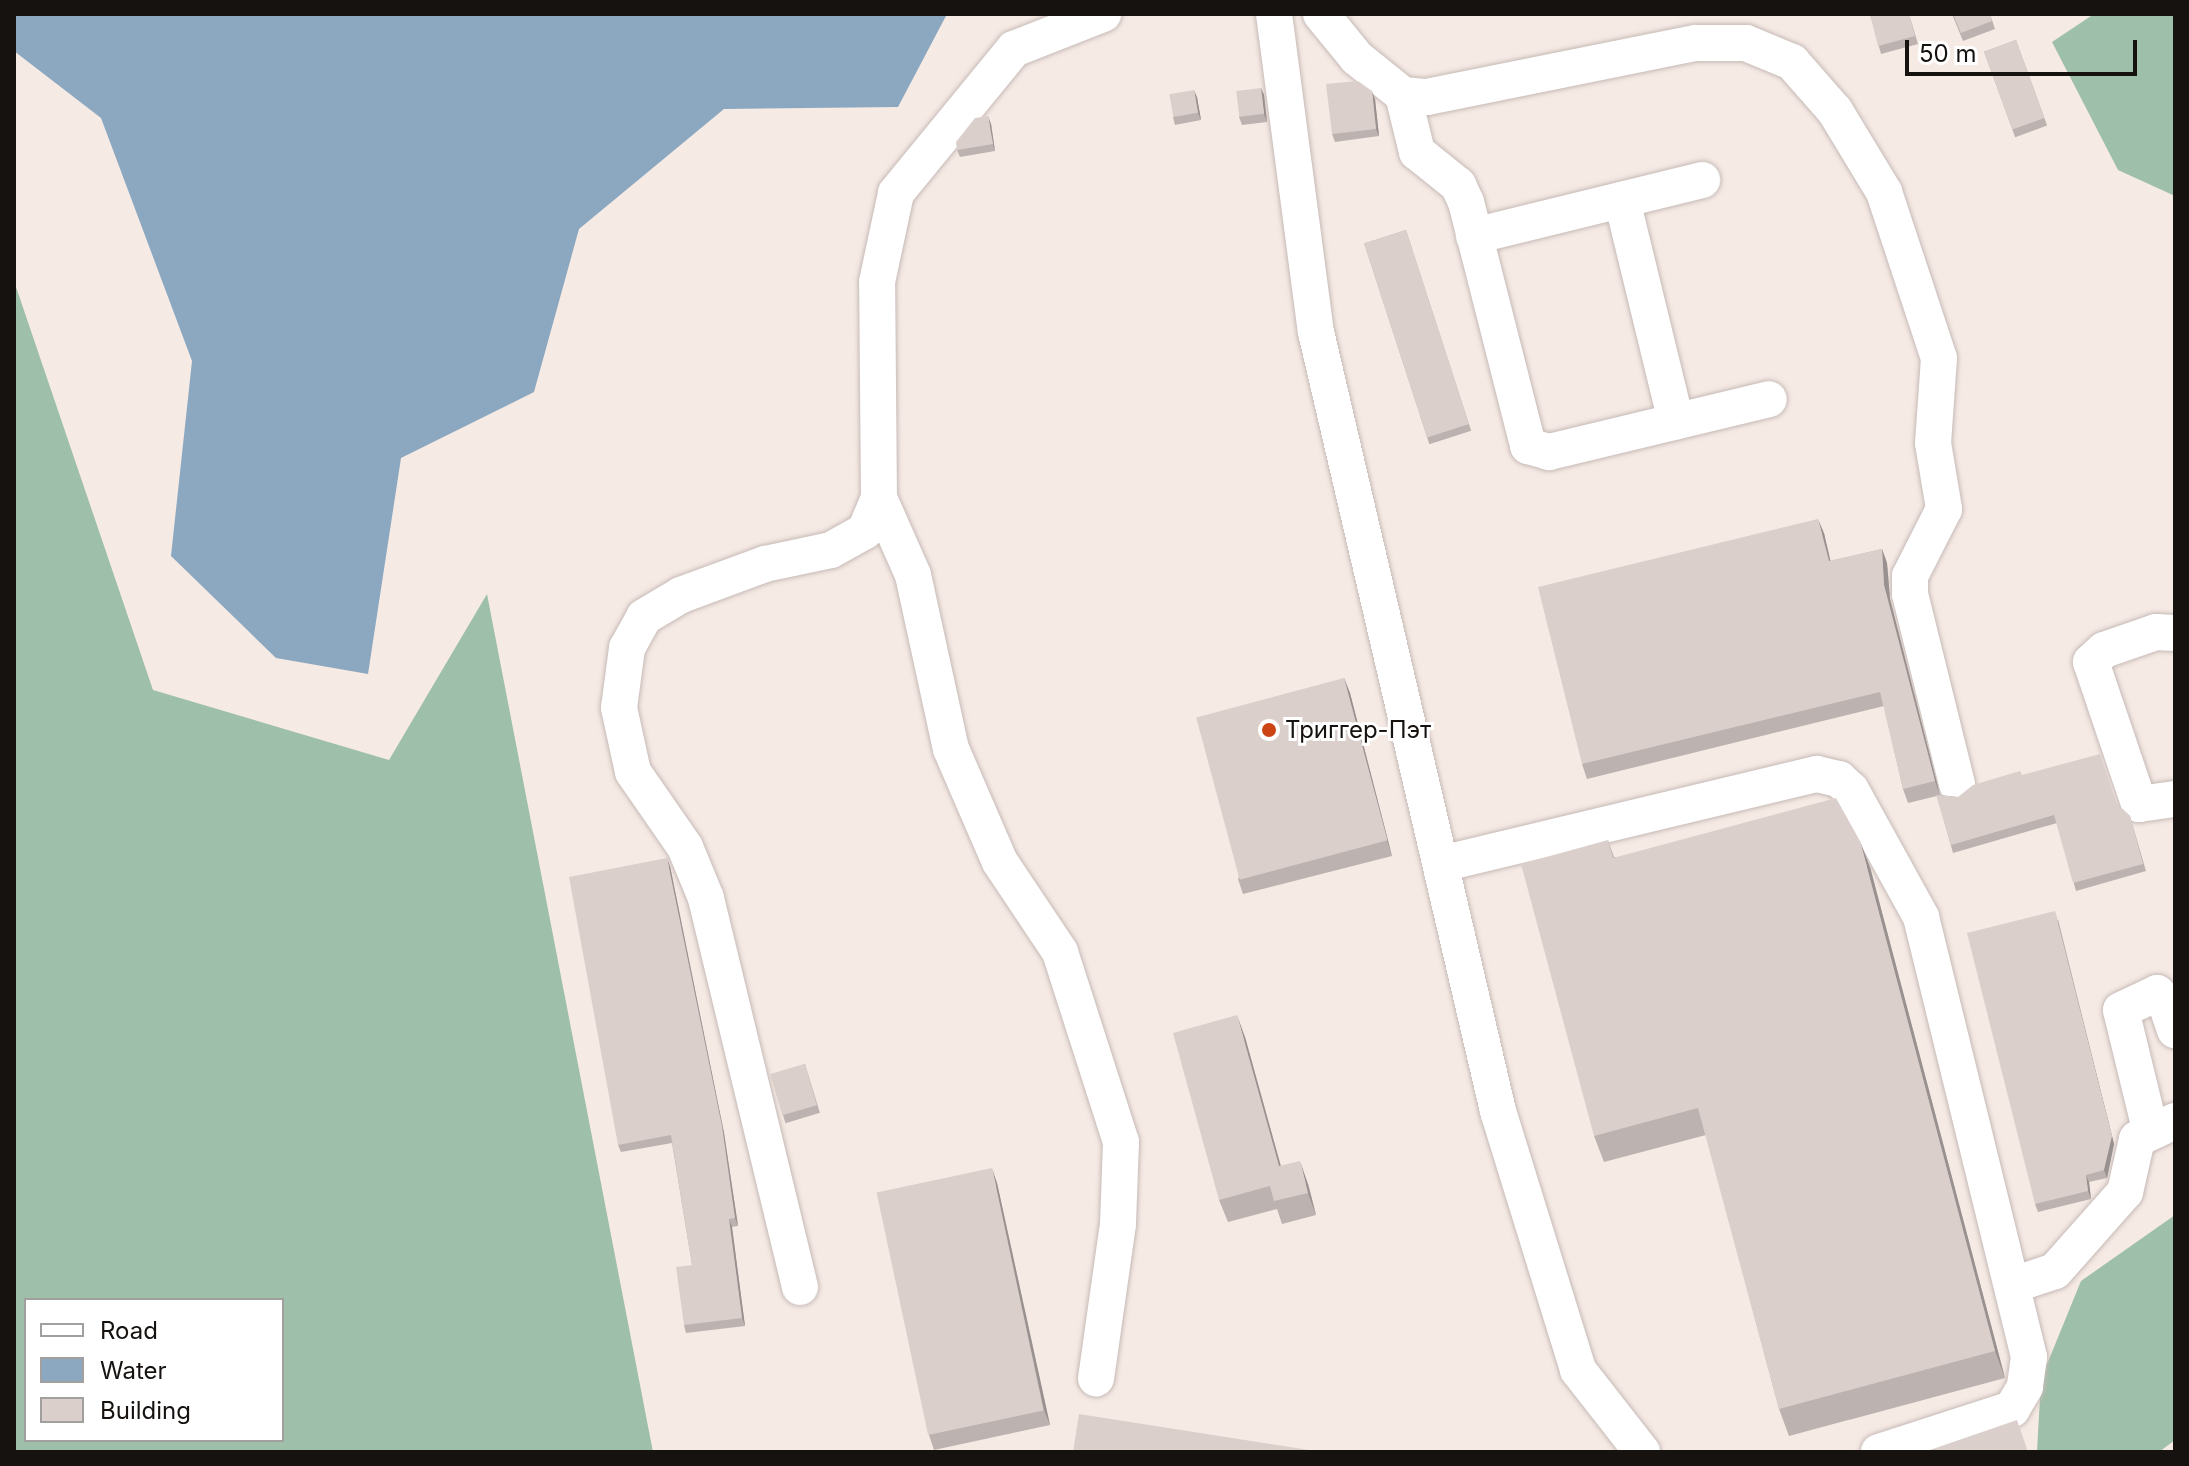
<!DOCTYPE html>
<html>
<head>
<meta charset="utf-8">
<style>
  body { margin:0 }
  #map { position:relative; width:2189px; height:1466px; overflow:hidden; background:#f6eae5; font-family:Inter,sans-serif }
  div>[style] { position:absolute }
  .forest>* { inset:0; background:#9ebfa9 }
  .water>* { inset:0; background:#8ba8c0 }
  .roads { filter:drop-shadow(0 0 2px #c6bab6) drop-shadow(0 0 2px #c6bab6) }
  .minor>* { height:36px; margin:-18px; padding:0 18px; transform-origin:18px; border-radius:18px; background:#fff }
  .wall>* { inset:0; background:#bcb2af; transform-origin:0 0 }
  .shaded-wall>* { inset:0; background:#99918f }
  .building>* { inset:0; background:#dbcfcc; transform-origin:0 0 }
  .dots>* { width:22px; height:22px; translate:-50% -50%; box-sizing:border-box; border:4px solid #fff; border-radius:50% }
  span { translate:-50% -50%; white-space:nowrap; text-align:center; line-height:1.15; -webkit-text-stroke:6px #fff; paint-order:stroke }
  .poi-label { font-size:24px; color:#161210 }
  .left { translate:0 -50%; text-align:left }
  .frame { position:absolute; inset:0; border:16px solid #161210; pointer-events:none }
  .legend { position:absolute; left:24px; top:1298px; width:260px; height:144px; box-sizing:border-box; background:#fff; border:2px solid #a2a09f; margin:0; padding:10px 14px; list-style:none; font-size:24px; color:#161210 }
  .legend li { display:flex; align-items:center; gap:16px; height:40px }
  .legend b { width:40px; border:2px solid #a2a09f }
  .scale { position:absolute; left:1905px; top:40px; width:232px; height:36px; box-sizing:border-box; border:4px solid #161210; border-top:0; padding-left:10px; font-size:24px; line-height:28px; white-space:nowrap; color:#161210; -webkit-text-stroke:6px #fff; paint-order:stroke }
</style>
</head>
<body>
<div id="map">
  <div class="forest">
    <div style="clip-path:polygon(2094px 14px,2175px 14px,2175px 196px,2118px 170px,2052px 42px)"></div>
    <div style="clip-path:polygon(evenodd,14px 281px,153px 690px,389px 760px,487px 594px,653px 1452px,14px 1452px,14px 281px,26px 1300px,282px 1300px,282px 1440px,26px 1440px,26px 1300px)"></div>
    <div style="clip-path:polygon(2175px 1215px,2175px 1440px,2159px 1452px,2037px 1452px,2041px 1379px,2081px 1281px)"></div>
  </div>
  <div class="water">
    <div style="clip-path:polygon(14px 14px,947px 14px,898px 107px,724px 109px,579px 229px,534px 392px,401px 458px,368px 674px,276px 658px,171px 556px,192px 361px,101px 118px,14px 51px)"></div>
  </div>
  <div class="roads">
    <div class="minor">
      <div style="left:1274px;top:14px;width:321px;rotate:82.5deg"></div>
      <div style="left:1316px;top:332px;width:800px;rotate:76.85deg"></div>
      <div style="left:1498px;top:1111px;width:271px;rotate:72.8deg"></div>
      <div style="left:1578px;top:1370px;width:104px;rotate:52deg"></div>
      <div style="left:1321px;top:14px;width:57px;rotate:50.7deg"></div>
      <div style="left:1357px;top:58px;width:59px;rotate:38.8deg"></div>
      <div style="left:1403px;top:95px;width:24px;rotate:5deg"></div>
      <div style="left:1427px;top:97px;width:274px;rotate:-11.4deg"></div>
      <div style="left:1696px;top:43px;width:50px"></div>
      <div style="left:1746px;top:43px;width:50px;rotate:22.4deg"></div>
      <div style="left:1792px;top:62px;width:65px;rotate:48.7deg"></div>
      <div style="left:1835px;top:111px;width:95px;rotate:58.8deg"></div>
      <div style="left:1884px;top:192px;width:175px;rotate:71.7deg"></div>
      <div style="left:1939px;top:358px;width:85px;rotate:94deg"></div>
      <div style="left:1933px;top:443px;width:67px;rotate:80.5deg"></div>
      <div style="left:1944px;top:509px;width:75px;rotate:116.9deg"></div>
      <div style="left:1910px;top:576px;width:18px;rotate:90deg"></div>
      <div style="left:1910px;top:594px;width:196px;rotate:76.1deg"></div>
      <div style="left:1403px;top:95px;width:59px;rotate:76.2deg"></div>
      <div style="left:1417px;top:152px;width:53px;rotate:38.8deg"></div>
      <div style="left:1458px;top:185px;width:19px;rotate:65deg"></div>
      <div style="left:1466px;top:202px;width:252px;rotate:75.7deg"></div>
      <div style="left:1528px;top:446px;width:22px;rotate:16deg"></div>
      <div style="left:1549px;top:452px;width:226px;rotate:-13.5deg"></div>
      <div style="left:1622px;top:200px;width:228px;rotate:76.3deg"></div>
      <div style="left:1474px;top:236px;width:235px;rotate:-13.8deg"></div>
      <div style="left:879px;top:498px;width:84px;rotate:66.2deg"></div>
      <div style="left:913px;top:575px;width:178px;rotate:77.7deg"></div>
      <div style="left:951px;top:749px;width:123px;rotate:66.6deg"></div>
      <div style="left:1000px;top:862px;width:108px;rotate:56.3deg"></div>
      <div style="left:1060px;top:952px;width:200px;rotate:72.2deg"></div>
      <div style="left:1121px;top:1142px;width:82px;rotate:92.1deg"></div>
      <div style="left:1118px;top:1224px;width:156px;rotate:98.1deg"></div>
      <div style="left:2175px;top:633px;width:19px;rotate:-177deg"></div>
      <div style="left:2156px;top:632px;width:55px;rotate:160.9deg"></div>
      <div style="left:2104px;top:650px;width:18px;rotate:137deg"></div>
      <div style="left:2091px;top:662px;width:150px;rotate:71.3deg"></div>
      <div style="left:2139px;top:804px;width:36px;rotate:-8deg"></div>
      <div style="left:1441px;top:864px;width:387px;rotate:-13.5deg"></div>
      <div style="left:1817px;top:774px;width:23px;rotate:13deg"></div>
      <div style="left:1839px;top:779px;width:16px;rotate:43deg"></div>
      <div style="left:1851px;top:790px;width:145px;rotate:61.1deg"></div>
      <div style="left:1921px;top:917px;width:453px;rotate:76.2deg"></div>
      <div style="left:2029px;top:1357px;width:30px;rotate:98deg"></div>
      <div style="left:2025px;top:1387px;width:26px;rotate:121deg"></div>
      <div style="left:2012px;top:1409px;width:140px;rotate:162.1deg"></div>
      <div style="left:2150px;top:1129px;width:122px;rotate:-103.7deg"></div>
      <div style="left:2121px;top:1010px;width:40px;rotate:-25deg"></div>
      <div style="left:2157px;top:993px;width:11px;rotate:45deg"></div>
      <div style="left:2165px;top:1001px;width:31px;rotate:71deg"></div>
      <div style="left:2013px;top:1285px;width:44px;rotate:-18.4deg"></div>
      <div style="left:2055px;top:1271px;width:106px;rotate:-48.5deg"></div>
      <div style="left:2125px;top:1192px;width:54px;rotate:-77.2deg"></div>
      <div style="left:2137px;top:1139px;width:42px;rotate:-25.3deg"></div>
      <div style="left:800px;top:1287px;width:400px;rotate:-103.6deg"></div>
      <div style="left:706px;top:898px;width:55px;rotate:-112.4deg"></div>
      <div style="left:685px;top:847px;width:91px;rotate:-124.7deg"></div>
      <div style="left:633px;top:772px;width:66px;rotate:-102.3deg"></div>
      <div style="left:619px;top:708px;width:61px;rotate:-82.4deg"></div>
      <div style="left:627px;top:648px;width:35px;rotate:-61deg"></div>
      <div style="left:644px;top:617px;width:43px;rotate:-30.7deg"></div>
      <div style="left:681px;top:595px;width:90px;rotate:-20.3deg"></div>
      <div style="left:765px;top:564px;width:67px;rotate:-12deg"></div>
      <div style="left:831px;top:550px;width:39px;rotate:-29deg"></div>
      <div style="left:865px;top:531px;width:36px;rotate:-67deg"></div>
      <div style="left:879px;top:498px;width:216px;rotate:-90.5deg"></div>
      <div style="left:877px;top:282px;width:91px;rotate:-77.9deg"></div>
      <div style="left:896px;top:193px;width:186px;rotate:-50.7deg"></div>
      <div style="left:1014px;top:49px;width:96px;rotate:-21.5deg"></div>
    </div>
  </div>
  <div class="wall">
    <div style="clip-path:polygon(1870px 14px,1909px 14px,1918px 44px,1881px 54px)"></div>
    <div style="clip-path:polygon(1952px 14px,1990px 14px,1995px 29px,1963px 41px)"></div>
    <div style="left:2016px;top:40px;width:91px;height:34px;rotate:70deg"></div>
    <div style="clip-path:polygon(1261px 88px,1264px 95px,1267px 122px,1242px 125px,1239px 117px)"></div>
    <div style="clip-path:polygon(1197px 97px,1201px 120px,1175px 125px,1173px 117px)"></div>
    <div style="clip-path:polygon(1375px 99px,1379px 136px,1335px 142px,1332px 134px)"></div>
    <div style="clip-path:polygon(991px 124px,995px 151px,960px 157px,957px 150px)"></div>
    <div style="left:1406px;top:230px;width:211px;height:44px;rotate:72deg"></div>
    <div style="clip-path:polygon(1824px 533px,1830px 561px,1882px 549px,1887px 563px,1890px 599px,1940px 795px,1958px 797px,2022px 775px,2117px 804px,2130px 816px,2146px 871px,2076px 891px,2057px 823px,1953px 853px,1937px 796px,1908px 803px,1903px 789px,1884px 706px,1587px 779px,1582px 764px)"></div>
    <div style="clip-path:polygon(1344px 678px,1350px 693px,1392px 856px,1243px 894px,1238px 879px)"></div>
    <div style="clip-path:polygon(1608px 840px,1614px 857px,1870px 867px,2005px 1378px,1789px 1436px,1779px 1409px,1706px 1135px,1604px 1162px,1594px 1136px)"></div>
    <div style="clip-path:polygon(670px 866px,724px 1133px,738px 1226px,732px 1227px,745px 1326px,686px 1333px,684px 1325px,692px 1265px,672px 1143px,621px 1152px,618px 1145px)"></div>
    <div style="clip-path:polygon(2058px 919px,2114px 1144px,2107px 1178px,2089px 1182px,2091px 1199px,2038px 1212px,2035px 1204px)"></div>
    <div style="clip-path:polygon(1245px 1037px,1281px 1166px,1308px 1184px,1316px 1215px,1282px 1224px,1277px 1209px,1228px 1222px,1219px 1200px)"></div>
    <div style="left:805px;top:1064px;width:51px;height:36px;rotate:73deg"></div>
    <div style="clip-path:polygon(997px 1183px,1050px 1425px,934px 1450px,929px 1435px)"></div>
  </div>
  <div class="shaded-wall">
    <div style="clip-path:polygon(1261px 88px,1264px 95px,1267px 122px,1264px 114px)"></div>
    <div style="clip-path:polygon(1194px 90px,1197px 97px,1201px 120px,1198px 113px)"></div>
    <div style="clip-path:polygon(1372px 91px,1375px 99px,1379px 136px,1376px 129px)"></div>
    <div style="clip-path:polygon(988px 116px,991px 124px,995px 151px,993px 144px)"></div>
    <div style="clip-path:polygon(1818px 519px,1824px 533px,1834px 576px,1829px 561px)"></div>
    <div style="clip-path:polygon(1882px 549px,1887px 563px,1890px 599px,1940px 795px,1935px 781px,1884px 585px)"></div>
    <div style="clip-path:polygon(1344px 678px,1350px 693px,1392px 856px,1387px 840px)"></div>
    <div style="clip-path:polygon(1860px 841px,1870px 867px,2005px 1378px,1995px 1351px)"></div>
    <div style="clip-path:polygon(667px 858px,670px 866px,724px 1133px,738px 1226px,735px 1218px)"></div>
    <div style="clip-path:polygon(2055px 911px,2114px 1144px,2107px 1178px,2104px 1170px)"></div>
    <div style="clip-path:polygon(1237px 1015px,1245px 1037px,1287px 1189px,1279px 1166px)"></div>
    <div style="clip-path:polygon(1300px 1161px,1308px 1184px,1316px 1215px,1308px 1193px)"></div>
    <div style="clip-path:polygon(992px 1168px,997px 1183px,1050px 1425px,1044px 1410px)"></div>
    <div style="clip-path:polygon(2086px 1175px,2089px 1182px,2091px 1199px,2088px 1191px)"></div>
    <div style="clip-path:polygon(729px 1219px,732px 1227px,745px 1326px,742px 1318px)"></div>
  </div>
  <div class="building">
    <div style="clip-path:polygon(1870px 14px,1909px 14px,1915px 36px,1878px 46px)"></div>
    <div style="clip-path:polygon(1953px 14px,1990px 14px,1992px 21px,1961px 33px)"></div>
    <div style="left:2016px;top:40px;width:83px;height:34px;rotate:70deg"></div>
    <div style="clip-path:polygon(1358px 81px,1372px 91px,1376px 129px,1332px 134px,1326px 84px)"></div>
    <div style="left:1261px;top:88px;width:26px;height:25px;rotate:83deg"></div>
    <div style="left:1194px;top:90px;width:23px;height:25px;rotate:80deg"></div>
    <div style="clip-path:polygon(988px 116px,993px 144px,957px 150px,956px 142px,975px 118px)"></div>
    <div style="left:1406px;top:230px;width:204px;height:44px;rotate:72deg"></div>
    <div style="clip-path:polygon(1818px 519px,1829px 561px,1882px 549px,1884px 585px,1935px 781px,1903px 789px,1880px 692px,1582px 764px,1538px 587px)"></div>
    <div style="left:1344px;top:678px;width:168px;height:153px;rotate:75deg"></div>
    <div style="clip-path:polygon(2100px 754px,2117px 804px,2130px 816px,2143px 864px,2073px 883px,2054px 815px,1951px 845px,1936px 795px,1958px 797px,1973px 785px,2020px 771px,2022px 775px)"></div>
    <div style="clip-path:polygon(1836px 798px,1860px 841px,1995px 1351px,1779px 1409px,1698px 1108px,1594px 1136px,1521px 864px,1608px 840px,1613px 858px)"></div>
    <div style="clip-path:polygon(667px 858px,722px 1126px,735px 1218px,729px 1219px,742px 1318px,684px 1325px,676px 1267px,692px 1265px,671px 1135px,618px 1145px,569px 877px)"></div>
    <div style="clip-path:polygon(2055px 911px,2112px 1136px,2104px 1170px,2086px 1175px,2088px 1191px,2035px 1204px,1967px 933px)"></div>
    <div style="clip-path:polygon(1237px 1015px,1279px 1166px,1300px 1161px,1308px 1193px,1274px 1201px,1270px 1186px,1219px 1200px,1173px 1033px)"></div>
    <div style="left:805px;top:1064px;width:43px;height:36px;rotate:74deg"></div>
    <div style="left:992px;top:1168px;width:248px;height:118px;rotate:78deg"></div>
    <div style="clip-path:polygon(1079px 1414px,1309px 1450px,1308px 1452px,1073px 1452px)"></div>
    <div style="clip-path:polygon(2017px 1420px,2028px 1452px,1924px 1452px)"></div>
  </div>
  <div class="dots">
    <div style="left:1269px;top:730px;background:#cc4414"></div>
  </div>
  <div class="poi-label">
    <span class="left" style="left:1285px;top:730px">Триггер-Пэт</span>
  </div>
  <div class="frame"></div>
  <ul class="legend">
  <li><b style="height:10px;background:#fff"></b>Road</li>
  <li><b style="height:22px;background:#8ba8c0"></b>Water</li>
  <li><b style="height:22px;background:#dbcfcc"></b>Building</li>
  </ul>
  <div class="scale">50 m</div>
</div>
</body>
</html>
